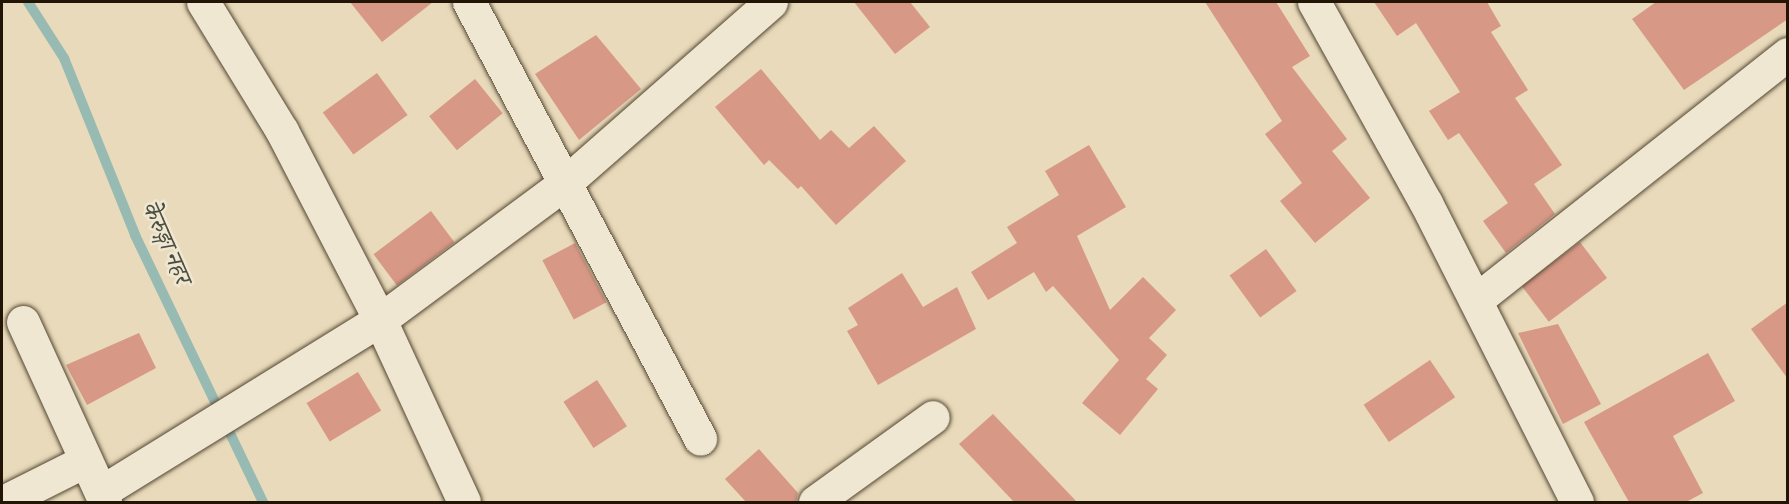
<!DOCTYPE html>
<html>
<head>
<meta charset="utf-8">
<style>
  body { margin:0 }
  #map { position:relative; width:1789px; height:504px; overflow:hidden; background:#e8daba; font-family:"Sorts Mill Goudy","Noto Serif Devanagari",serif }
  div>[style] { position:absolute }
  .stream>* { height:10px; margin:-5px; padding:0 5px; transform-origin:5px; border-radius:5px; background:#97bab2 }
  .building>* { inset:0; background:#d89886; transform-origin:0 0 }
  .roads { filter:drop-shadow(0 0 2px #544633) drop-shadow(0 0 2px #544633) }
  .minor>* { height:33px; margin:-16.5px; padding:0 16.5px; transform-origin:16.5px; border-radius:16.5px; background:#f0e7d2 }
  span { translate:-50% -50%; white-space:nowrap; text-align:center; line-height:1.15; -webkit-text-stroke:5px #f0e7d2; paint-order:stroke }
  .water-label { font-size:24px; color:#4b4f42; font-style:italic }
  .frame { position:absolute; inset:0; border:3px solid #221506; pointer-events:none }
</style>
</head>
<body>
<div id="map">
  <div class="stream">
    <div style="left:28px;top:2px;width:67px;rotate:57.3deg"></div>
    <div style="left:64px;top:58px;width:191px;rotate:68.1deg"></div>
    <div style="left:135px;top:235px;width:296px;rotate:64.4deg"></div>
  </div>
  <div class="building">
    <div style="clip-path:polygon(350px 2px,433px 2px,382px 42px)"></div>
    <div style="clip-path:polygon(854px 2px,910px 2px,930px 27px,895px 54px)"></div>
    <div style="clip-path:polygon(1205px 2px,1276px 2px,1310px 56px,1292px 67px,1347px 139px,1332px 151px,1370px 198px,1315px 243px,1280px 201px,1302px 183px,1265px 134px,1282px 121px)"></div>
    <div style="clip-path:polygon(1374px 2px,1487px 2px,1501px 26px,1491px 32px,1528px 90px,1515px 98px,1562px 165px,1534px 184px,1555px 214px,1506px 253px,1483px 221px,1508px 203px,1459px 133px,1448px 140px,1429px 111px,1460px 92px,1416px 23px,1397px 36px)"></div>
    <div style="clip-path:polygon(1656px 2px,1788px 2px,1788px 19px,1684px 90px,1632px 19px)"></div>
    <div style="clip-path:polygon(596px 35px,641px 89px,579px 140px,535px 74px)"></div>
    <div style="clip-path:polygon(761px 69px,820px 140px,831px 130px,849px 148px,874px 126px,906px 161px,836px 225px,801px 186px,798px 189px,769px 160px,764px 165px,715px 107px)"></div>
    <div style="left:377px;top:73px;width:52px;height:67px;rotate:54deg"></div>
    <div style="left:475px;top:79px;width:44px;height:59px;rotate:51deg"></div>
    <div style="clip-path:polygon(1089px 145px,1126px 207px,1077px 236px,1110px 310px,1143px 277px,1176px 310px,1149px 338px,1167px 355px,1146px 379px,1158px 389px,1120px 435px,1082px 403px,1119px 360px,1053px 286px,1046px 292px,1034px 272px,988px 300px,971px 272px,1017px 243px,1007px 227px,1059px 195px,1045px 171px)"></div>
    <div style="left:431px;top:211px;width:39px;height:72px;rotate:53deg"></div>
    <div style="left:1580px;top:242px;width:45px;height:73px;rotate:53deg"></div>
    <div style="left:575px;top:243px;width:67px;height:37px;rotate:62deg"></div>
    <div style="left:1266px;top:249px;width:52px;height:45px;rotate:54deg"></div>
    <div style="clip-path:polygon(902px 273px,923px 307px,957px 287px,976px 329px,878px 385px,847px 331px,858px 325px,848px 308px)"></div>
    <div style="clip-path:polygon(1788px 302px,1788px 379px,1751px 329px)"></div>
    <div style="clip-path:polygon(1558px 324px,1601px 404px,1563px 424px,1518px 333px)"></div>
    <div style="clip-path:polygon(139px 333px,156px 368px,87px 405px,66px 365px)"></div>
    <div style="clip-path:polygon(1708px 353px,1735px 401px,1673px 436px,1703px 493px,1686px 502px,1629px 502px,1584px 422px)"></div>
    <div style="left:1430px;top:360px;width:45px;height:80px;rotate:56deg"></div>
    <div style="left:358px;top:372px;width:45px;height:60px;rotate:59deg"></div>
    <div style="left:597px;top:380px;width:55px;height:40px;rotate:57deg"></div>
    <div style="clip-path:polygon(993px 414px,1077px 502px,1014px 502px,959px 444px)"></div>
    <div style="clip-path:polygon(759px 449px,798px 493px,796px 502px,746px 502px,725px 479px)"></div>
  </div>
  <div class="roads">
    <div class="minor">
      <div style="left:203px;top:2px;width:151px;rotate:58.5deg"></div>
      <div style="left:282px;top:131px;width:213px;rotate:62.6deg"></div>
      <div style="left:380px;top:320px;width:200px;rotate:65.2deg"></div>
      <div style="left:469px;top:2px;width:494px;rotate:62.1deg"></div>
      <div style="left:1314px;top:2px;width:230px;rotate:60.9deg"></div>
      <div style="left:1426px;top:203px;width:335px;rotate:63.2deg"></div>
      <div style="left:1476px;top:300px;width:397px;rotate:-38.3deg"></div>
      <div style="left:23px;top:322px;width:198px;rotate:65.5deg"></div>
      <div style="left:101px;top:492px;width:328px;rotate:-31.7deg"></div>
      <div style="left:380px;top:320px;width:230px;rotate:-36.5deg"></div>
      <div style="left:565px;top:183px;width:274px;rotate:-41.3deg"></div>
      <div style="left:3px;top:502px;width:92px;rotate:-26.6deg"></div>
      <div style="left:815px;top:502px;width:145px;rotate:-35.8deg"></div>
    </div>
  </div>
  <div class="water-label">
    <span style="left:164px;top:243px;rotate:66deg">केेरुङ्गा नहर</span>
  </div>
  <div class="frame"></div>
</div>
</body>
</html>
